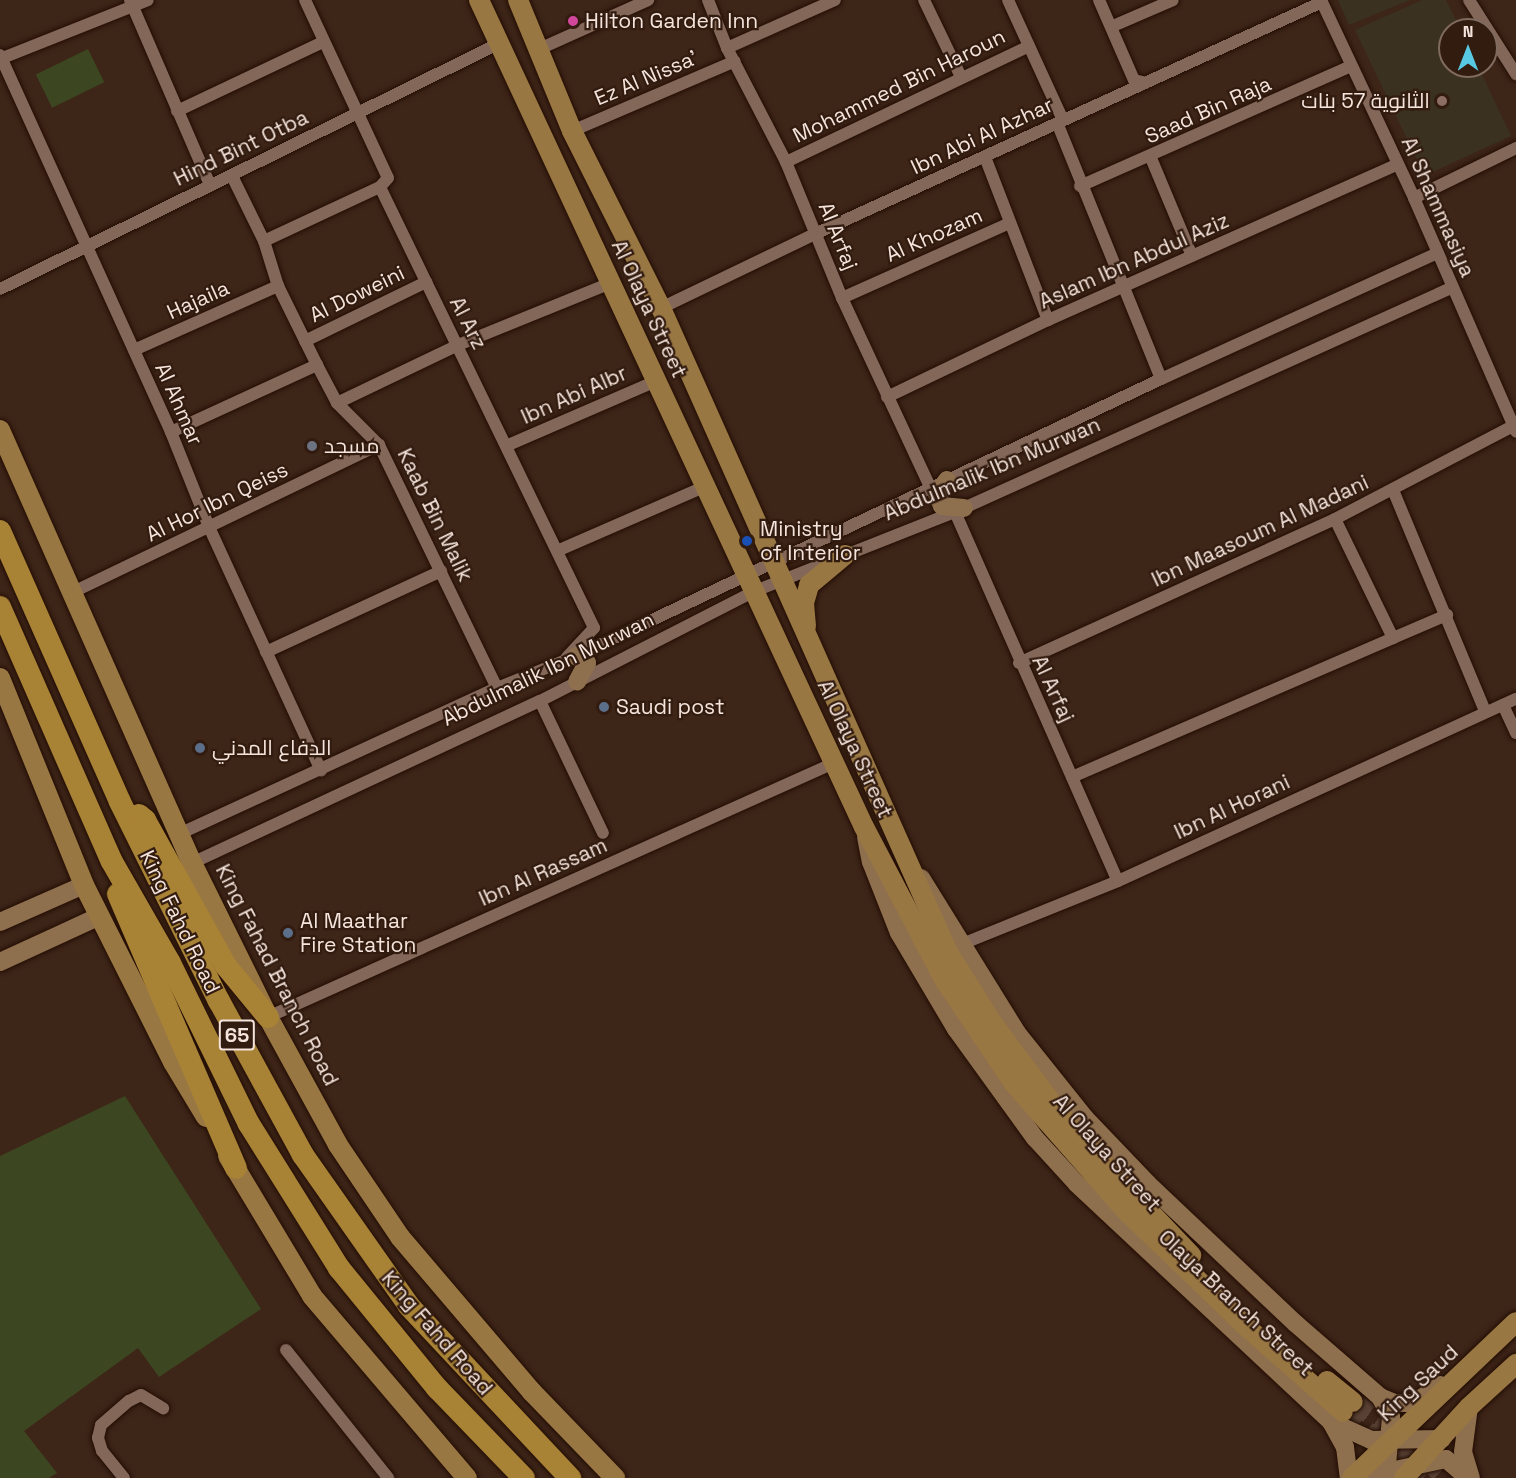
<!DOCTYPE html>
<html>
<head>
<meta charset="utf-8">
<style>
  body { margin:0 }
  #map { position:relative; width:1516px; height:1478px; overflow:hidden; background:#3d2518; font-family:"Space Grotesk",Cairo,sans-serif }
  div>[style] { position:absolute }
  .education>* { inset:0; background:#3b3121 }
  .green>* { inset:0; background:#3c4721; transform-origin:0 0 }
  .primary-tunnel>* { height:20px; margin-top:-10px; transform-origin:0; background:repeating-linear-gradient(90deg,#594235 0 20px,transparent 0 30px) }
  .roads { filter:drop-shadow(0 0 2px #230d03) drop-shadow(0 0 2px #230d03) }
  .street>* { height:12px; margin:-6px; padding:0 6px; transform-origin:6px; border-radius:6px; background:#836759 }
  .secondary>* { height:18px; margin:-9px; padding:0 9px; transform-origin:9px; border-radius:9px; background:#8e6f4e }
  .primary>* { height:20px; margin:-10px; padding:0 10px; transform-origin:10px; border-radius:10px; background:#997743 }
  .highway>* { height:22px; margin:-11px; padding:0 11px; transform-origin:11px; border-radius:11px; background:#a88235 }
  .dots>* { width:16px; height:16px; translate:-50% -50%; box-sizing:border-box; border:3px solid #321b0f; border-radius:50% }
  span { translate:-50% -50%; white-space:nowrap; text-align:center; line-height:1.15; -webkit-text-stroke:4.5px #321b0f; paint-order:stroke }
  .shield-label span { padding:2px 4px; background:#321b0f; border:2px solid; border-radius:4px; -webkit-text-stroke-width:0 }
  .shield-label { font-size:20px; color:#f5e4dc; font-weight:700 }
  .poi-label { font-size:21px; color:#f5e4dc }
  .left { translate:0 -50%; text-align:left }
  .right { translate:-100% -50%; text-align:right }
  .street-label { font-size:21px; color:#f5e4dc }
  .north { position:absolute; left:1438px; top:18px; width:60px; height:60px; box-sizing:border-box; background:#321b0f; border:2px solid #806b61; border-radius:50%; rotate:0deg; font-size:16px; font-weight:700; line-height:24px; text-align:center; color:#f5e4dc }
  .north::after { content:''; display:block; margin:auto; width:21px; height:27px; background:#58c9e3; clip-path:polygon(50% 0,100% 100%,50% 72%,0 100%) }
</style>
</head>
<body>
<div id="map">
  <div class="education">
    <div style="clip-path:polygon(1338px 0,1410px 0,1349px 25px)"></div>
    <div style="clip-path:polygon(1422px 0,1446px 0,1461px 30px,1450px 30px,1450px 66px,1478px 66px,1511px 136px,1428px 174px,1420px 166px,1355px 30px)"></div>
  </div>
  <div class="green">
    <div style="left:88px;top:49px;width:37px;height:58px;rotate:64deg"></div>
    <div style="clip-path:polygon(125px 1096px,261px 1309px,159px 1377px,138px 1348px,24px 1431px,57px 1473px,49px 1478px,0 1478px,0 1156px)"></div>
  </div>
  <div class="primary-tunnel">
    <div style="left:1353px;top:1402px;width:62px;rotate:35.2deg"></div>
    <div style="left:1404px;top:1438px;width:58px;rotate:43.6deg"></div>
    <div style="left:1343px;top:1412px;width:104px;rotate:39.5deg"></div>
  </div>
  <div class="roads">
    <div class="street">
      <div style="left:130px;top:0;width:202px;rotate:66.6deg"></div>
      <div style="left:305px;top:0;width:196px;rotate:65deg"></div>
      <div style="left:388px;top:178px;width:12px;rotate:132deg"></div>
      <div style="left:380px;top:187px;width:490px;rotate:64.1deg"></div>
      <div style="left:594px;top:628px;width:40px;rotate:133deg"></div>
      <div style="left:708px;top:0;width:52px;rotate:68.4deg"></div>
      <div style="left:727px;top:48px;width:128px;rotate:62.6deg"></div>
      <div style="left:786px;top:162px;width:147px;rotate:67.6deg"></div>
      <div style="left:842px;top:298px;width:208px;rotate:65deg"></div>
      <div style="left:924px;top:0;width:85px;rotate:64.3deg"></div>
      <div style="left:1008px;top:0;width:132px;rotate:65.4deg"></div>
      <div style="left:1099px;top:0;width:87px;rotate:66.4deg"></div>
      <div style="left:1134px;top:80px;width:12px;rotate:14deg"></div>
      <div style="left:1321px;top:0;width:219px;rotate:64.8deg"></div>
      <div style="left:1414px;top:198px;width:255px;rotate:66.4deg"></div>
      <div style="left:1469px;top:0;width:88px;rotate:57.6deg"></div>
      <div style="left:1113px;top:26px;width:65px;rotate:-23.4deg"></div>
      <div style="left:727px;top:48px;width:118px;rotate:-24deg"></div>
      <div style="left:537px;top:50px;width:122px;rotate:-24.2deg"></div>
      <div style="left:0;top:55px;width:414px;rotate:65.6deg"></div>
      <div style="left:171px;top:432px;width:102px;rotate:68.2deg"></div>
      <div style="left:209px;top:527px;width:268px;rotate:65.3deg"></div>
      <div style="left:0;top:59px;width:159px;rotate:-21.7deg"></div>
      <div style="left:177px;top:111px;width:161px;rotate:-25.3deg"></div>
      <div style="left:1058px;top:125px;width:274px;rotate:67.9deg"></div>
      <div style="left:572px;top:131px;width:177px;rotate:-23.2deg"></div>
      <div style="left:985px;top:157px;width:175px;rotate:68.9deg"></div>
      <div style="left:1151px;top:158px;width:106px;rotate:67.3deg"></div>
      <div style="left:786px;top:162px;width:269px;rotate:-25.5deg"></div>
      <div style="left:232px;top:176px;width:72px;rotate:63.8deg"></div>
      <div style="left:264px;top:241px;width:47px;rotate:72.7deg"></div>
      <div style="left:278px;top:286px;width:88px;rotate:63.7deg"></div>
      <div style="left:317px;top:365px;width:43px;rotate:62.2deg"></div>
      <div style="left:337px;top:403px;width:59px;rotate:45deg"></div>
      <div style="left:379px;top:445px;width:270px;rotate:64.1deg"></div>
      <div style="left:1080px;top:186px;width:296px;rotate:-23.9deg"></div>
      <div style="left:1414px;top:198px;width:114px;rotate:-26.1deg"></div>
      <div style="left:264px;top:241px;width:128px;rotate:-25deg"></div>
      <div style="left:0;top:289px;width:557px;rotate:-26.2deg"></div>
      <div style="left:842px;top:298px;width:184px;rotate:-24.1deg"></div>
      <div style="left:661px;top:308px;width:173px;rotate:-25.7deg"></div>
      <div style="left:817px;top:233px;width:555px;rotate:-24.58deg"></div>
      <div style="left:305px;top:341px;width:135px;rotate:-26deg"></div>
      <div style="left:134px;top:350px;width:158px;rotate:-24deg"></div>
      <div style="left:887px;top:397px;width:178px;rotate:-25.6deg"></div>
      <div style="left:1048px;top:320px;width:383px;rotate:-24deg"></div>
      <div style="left:337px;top:403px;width:134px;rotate:-25.6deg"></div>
      <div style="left:458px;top:345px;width:165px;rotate:-22.1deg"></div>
      <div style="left:171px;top:432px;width:161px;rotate:-24.7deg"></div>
      <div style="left:508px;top:445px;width:161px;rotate:-23.4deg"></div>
      <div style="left:1393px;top:490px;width:239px;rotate:67.4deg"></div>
      <div style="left:955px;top:512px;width:403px;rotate:66.2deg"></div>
      <div style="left:559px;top:550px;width:160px;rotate:-23.5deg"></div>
      <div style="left:71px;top:593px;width:342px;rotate:-25.7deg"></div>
      <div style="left:1393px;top:638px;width:59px;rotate:-23.1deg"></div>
      <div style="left:266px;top:652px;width:193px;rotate:-24.8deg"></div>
      <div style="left:1019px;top:663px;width:347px;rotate:-24.5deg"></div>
      <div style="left:1335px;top:519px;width:201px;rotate:-27.6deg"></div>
      <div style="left:540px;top:701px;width:146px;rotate:64.5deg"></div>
      <div style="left:1503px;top:705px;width:31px;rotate:65deg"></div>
      <div style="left:1072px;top:777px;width:350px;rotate:-23.4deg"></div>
      <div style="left:1393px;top:638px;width:132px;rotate:-116deg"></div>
      <div style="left:179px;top:834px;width:350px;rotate:-24.7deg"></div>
      <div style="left:497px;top:688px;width:85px;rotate:-22.1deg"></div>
      <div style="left:576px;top:656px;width:647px;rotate:-25.34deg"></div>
      <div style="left:1161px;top:379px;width:303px;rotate:-24.5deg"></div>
      <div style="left:192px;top:863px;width:384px;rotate:-25deg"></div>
      <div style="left:540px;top:701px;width:242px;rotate:-27.1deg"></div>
      <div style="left:755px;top:591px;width:215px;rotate:-21.6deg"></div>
      <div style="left:955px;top:512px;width:546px;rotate:-24.31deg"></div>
      <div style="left:962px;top:944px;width:168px;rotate:-22deg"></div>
      <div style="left:1118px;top:881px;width:438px;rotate:-24.6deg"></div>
      <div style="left:268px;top:1017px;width:620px;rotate:-24.17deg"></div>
      <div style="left:286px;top:1350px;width:164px;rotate:51.4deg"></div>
      <div style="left:124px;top:1478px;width:35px;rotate:-129deg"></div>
      <div style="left:102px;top:1451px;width:14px;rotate:-107deg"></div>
      <div style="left:98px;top:1438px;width:13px;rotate:-77deg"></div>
      <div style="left:101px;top:1425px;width:37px;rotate:-41deg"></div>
      <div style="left:129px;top:1401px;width:13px;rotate:-27deg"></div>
      <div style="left:141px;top:1395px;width:26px;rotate:31deg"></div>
    </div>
    <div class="secondary">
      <div style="left:947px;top:480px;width:17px;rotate:126deg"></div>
      <div style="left:937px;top:494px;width:13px;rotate:67deg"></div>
      <div style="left:942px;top:506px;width:22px;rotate:5deg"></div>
      <div style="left:576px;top:656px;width:13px;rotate:32deg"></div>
      <div style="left:587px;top:663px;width:21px;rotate:118deg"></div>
      <div style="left:866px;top:837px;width:25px;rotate:79deg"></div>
      <div style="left:871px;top:862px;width:76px;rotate:68.5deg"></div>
      <div style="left:899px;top:933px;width:112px;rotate:59.3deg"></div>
      <div style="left:956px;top:1029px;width:135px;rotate:54.1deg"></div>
      <div style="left:1035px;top:1138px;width:62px;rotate:47.6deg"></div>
      <div style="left:1077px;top:1184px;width:348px;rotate:43.1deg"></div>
      <div style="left:1331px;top:1422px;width:44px;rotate:24.2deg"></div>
      <div style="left:1371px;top:1440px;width:71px;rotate:-0.8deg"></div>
      <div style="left:921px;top:878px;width:182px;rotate:58.2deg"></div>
      <div style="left:1017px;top:1033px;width:109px;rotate:51.3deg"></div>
      <div style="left:1085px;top:1118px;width:91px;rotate:46.3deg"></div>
      <div style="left:1148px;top:1184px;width:202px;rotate:43.4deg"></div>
      <div style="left:1295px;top:1323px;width:113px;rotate:41deg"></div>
      <div style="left:1380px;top:1397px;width:23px;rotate:61deg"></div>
      <div style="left:1391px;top:1417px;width:61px;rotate:94.7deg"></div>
      <div style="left:0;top:922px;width:92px;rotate:-23.8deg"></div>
      <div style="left:0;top:962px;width:110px;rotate:-24.7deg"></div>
      <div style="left:1380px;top:1397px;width:16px;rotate:22deg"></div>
      <div style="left:1395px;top:1403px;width:19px"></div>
      <div style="left:1414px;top:1403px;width:32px;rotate:-34deg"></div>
      <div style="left:1469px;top:1407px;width:45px;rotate:97.6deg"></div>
      <div style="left:1463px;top:1452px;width:27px;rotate:73deg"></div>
      <div style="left:1331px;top:1422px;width:29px;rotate:61deg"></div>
      <div style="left:1345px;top:1447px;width:31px;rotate:83deg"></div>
      <div style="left:1358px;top:1478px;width:90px;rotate:-12.2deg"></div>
      <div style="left:1446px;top:1459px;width:29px;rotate:41deg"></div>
    </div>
    <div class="primary">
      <div style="left:479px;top:0;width:912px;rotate:65.04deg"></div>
      <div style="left:864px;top:827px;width:174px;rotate:62.3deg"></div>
      <div style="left:945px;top:981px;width:125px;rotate:56.1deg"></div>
      <div style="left:1015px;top:1085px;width:171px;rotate:48.6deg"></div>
      <div style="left:1128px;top:1213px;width:168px;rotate:43.8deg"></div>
      <div style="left:1249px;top:1329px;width:125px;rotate:41.4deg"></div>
      <div style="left:518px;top:0;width:142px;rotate:67.6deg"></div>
      <div style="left:572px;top:131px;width:198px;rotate:63.3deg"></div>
      <div style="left:661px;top:308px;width:705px;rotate:65.98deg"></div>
      <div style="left:948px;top:952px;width:85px;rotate:58deg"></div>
      <div style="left:993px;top:1024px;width:132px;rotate:53.3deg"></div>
      <div style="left:1072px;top:1130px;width:173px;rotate:46.4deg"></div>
      <div style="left:0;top:430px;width:474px;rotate:66.1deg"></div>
      <div style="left:192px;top:863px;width:172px;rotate:63.7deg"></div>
      <div style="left:268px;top:1017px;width:146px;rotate:61.3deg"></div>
      <div style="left:338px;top:1145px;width:111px;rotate:56deg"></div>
      <div style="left:400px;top:1237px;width:204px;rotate:49.6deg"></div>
      <div style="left:532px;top:1392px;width:120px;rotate:46deg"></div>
      <div style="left:806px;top:626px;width:23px;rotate:-95deg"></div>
      <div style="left:804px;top:603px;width:19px;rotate:-74deg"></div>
      <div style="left:809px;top:585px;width:47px;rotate:-39.8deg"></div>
      <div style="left:0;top:678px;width:223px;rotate:67.9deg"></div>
      <div style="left:84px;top:885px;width:198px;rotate:63.3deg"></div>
      <div style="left:173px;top:1062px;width:64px;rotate:59deg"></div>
      <div style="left:228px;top:1156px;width:163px;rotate:59deg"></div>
      <div style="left:312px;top:1296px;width:239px;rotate:49.6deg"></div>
      <div style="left:1327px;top:1381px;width:33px;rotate:39deg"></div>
      <div style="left:1352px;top:1478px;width:226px;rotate:-43.6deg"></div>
      <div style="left:1404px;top:1478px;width:96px;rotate:-47.5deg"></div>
      <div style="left:1469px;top:1407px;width:64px;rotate:-42.5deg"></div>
    </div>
    <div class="highway">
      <div style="left:0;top:531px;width:296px;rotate:66.1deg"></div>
      <div style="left:120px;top:802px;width:222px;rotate:63.6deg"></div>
      <div style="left:219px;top:1001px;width:175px;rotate:61.4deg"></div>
      <div style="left:303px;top:1155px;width:184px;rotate:54.9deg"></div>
      <div style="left:409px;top:1306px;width:236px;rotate:46.9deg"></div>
      <div style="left:0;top:607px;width:276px;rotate:66.3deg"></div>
      <div style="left:111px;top:860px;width:119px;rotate:60.2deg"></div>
      <div style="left:170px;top:963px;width:179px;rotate:63.9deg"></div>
      <div style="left:249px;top:1124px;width:170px;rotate:58deg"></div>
      <div style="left:339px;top:1268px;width:155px;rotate:50.8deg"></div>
      <div style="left:437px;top:1388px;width:125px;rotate:46deg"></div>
      <div style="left:139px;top:815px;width:8px;rotate:40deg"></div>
      <div style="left:145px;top:820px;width:167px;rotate:61deg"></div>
      <div style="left:226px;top:966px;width:66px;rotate:50.5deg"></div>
      <div style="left:118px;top:894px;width:298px;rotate:66.7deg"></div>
    </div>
  </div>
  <div class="dots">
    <div style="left:573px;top:21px;background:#d1479c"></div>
    <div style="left:1442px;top:101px;background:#8d6e63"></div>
    <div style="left:312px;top:446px;background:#6b7280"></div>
    <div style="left:747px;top:541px;background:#1a4fb4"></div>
    <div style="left:604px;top:707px;background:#5c6f8a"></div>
    <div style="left:200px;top:748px;background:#5c6f8a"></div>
    <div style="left:288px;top:933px;background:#5c6f8a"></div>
  </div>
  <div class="shield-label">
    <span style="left:237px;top:1035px">65</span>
  </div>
  <div class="poi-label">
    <span class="left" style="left:585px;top:21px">Hilton Garden Inn</span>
    <span class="right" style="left:1430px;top:101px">الثانوية 57 بنات</span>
    <span class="left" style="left:324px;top:446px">مسجد</span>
    <span class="left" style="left:760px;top:541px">Ministry<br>of Interior</span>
    <span class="left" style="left:616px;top:707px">Saudi post</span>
    <span class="left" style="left:212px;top:748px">الدفاع المدني</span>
    <span class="left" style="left:300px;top:933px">Al Maathar<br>Fire Station</span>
  </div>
  <div class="street-label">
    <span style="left:646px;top:78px;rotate:-23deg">Ez Al Nissa'</span>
    <span style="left:899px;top:86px;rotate:-26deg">Mohammed Bin Haroun</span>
    <span style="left:1208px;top:110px;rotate:-24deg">Saad Bin Raja</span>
    <span style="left:982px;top:136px;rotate:-25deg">Ibn Abi Al Azhar</span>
    <span style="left:241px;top:148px;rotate:-26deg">Hind Bint Otba</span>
    <span style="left:1438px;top:207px;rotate:66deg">Al Shammasiya</span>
    <span style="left:934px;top:235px;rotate:-24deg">Al Khozam</span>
    <span style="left:838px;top:236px;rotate:68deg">Al Arfaj</span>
    <span style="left:1134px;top:261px;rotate:-24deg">Aslam Ibn Abdul Aziz</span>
    <span style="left:357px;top:294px;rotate:-26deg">Al Doweini</span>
    <span style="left:198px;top:300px;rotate:-24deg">Hajaila</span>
    <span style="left:649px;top:309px;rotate:65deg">Al Olaya Street</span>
    <span style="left:468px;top:323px;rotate:63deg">Al Arz</span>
    <span style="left:574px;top:395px;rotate:-24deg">Ibn Abi Albr</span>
    <span style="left:179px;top:404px;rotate:66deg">Al Ahmar</span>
    <span style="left:992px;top:469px;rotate:-23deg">Abdulmalik Ibn Murwan</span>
    <span style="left:217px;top:502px;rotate:-26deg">Al Hor Ibn Qeiss</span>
    <span style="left:435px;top:515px;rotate:64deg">Kaab Bin Malik</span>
    <span style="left:1260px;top:531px;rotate:-25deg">Ibn Maasoum Al Madani</span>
    <span style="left:548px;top:669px;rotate:-26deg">Abdulmalik Ibn Murwan</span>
    <span style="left:1053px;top:689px;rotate:65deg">Al Arfaj</span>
    <span style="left:855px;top:749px;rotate:65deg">Al Olaya Street</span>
    <span style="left:1232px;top:807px;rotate:-25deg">Ibn Al Horani</span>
    <span style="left:543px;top:872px;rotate:-24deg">Ibn Al Rassam</span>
    <span style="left:180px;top:922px;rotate:64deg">King Fahd Road</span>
    <span style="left:277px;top:975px;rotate:63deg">King Fahad Branch Road</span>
    <span style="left:1107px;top:1153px;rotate:48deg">Al Olaya Street</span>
    <span style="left:1236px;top:1303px;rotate:43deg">Olaya Branch Street</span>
    <span style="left:437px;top:1333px;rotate:49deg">King Fahd Road</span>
    <span style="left:1418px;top:1383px;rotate:-43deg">King Saud</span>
  </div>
  <div class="north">N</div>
</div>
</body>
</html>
